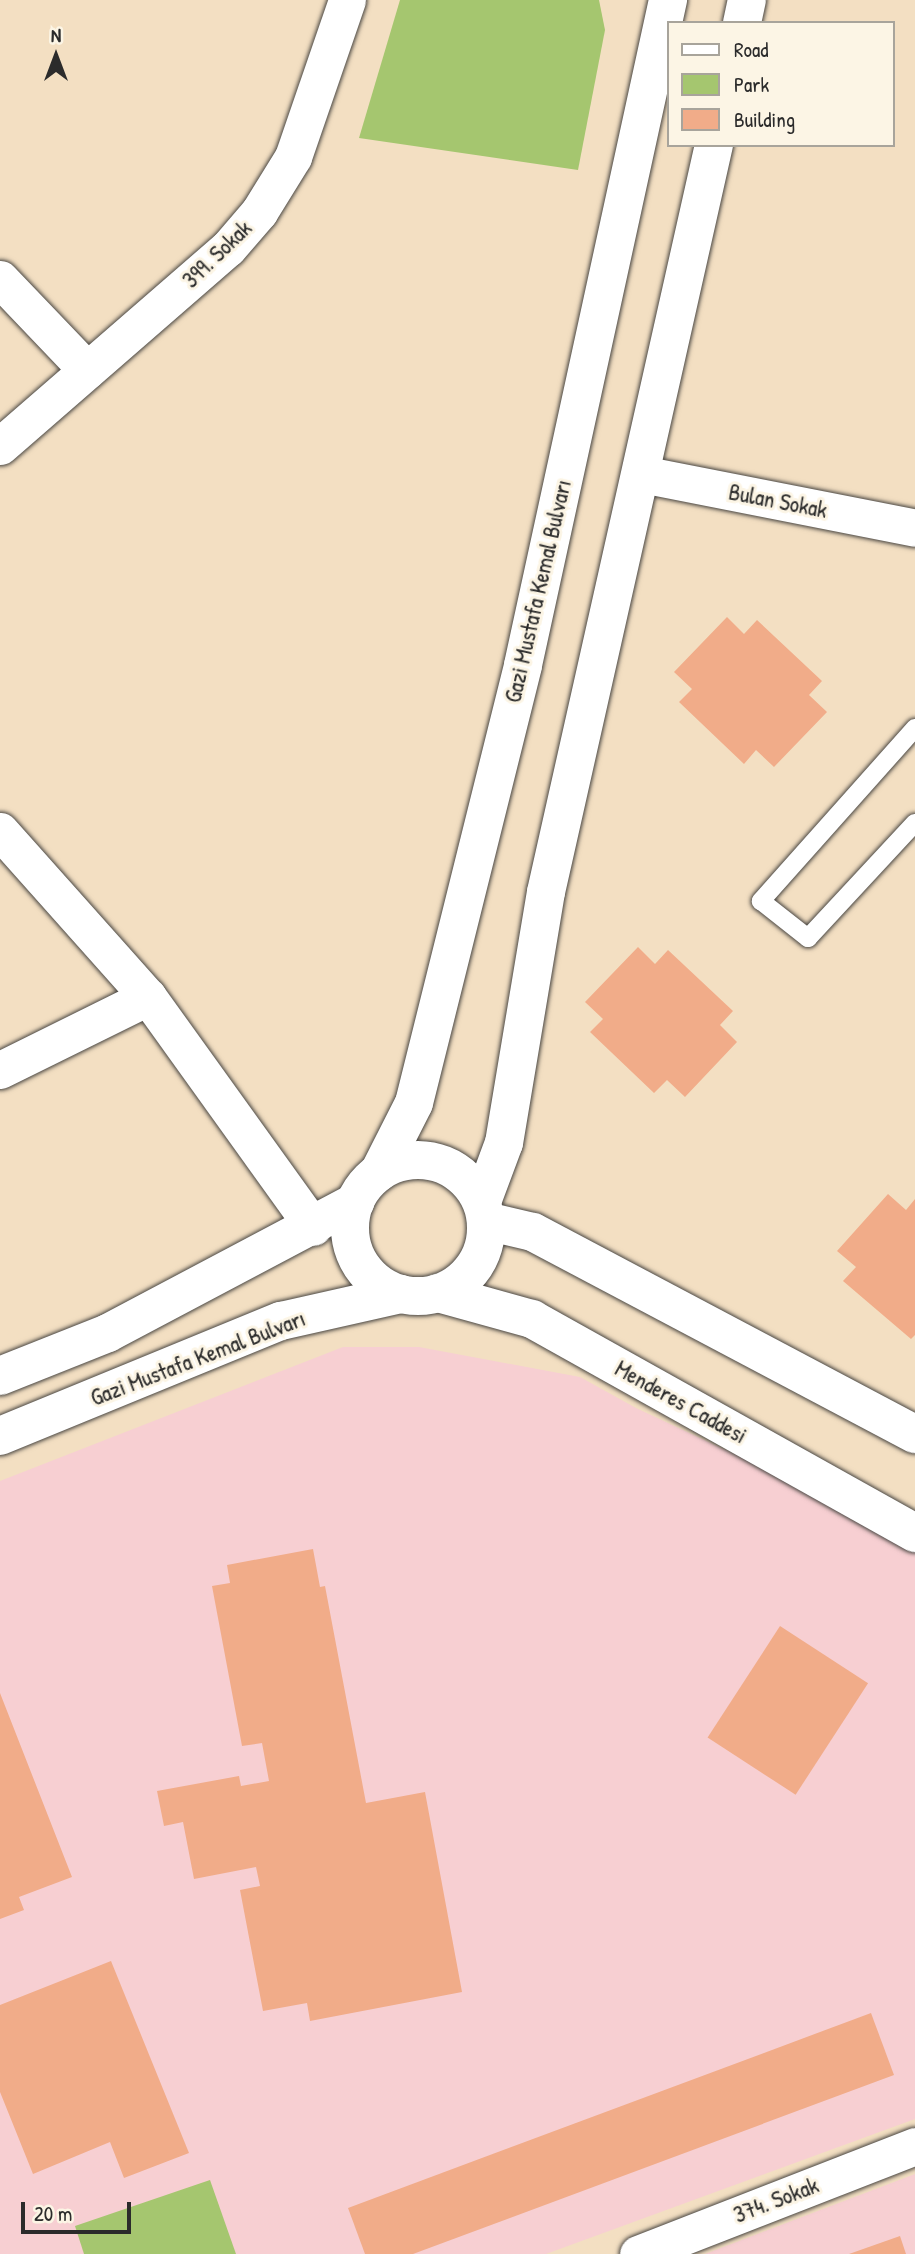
<!DOCTYPE html>
<html>
<head>
<meta charset="utf-8">
<style>
  body { margin:0 }
  #map { position:relative; width:915px; height:2254px; overflow:hidden; background:#f3dfc2; font-family:"Patrick Hand",sans-serif }
  div>[style] { position:absolute }
  .built>* { inset:0; background:#f7cfd2 }
  .green>* { inset:0; background:#a5c66f }
  .building>* { inset:0; background:#f1ac89; transform-origin:0 0 }
  .roads { filter:drop-shadow(0 0 2px #494642) drop-shadow(0 0 2px #494642) }
  .service>* { height:18px; margin:-9px; padding:0 9px; transform-origin:9px; border-radius:9px; background:#fff }
  .minor>* { height:37px; margin:-18.5px; padding:0 18.5px; transform-origin:18.5px; border-radius:18.5px; background:#fff }
  .secondary>* { height:38px; margin:-19px; padding:0 19px; transform-origin:19px; border-radius:19px; background:#fff }
  .secondary>.ring { margin:-19px; padding:0; box-sizing:content-box; background:none; border:38px solid #fff; border-radius:50% }
  span { translate:-50% -50%; white-space:nowrap; text-align:center; line-height:1.15; -webkit-text-stroke:6px #fcf5e5; paint-order:stroke }
  .street-label { font-size:23px; color:#2b2b2b }
  .legend { position:absolute; left:667px; top:21px; width:228px; height:126px; box-sizing:border-box; background:#fcf5e5; border:2px solid #a8a49b; margin:0; padding:9px 12px; list-style:none; font-size:21px; color:#2b2b2b }
  .legend li { display:flex; align-items:center; gap:14px; height:35px }
  .legend b { width:35px; border:2px solid #a8a49b }
  .north { position:absolute; left:21px; top:21px; width:70px; height:70px; -webkit-text-stroke:5px #fcf5e5; paint-order:stroke; rotate:0deg; font-size:19px; font-weight:700; line-height:28px; text-align:center; color:#2b2b2b }
  .north::after { content:''; display:block; margin:auto; width:24px; height:32px; background:#2b2b2b; clip-path:polygon(50% 0,100% 100%,50% 72%,0 100%) }
  .scale { position:absolute; left:21px; top:2202px; width:110px; height:32px; box-sizing:border-box; border:4px solid #2b2b2b; border-top:0; padding-left:9px; font-size:21px; line-height:24px; white-space:nowrap; color:#2b2b2b; -webkit-text-stroke:5px #fcf5e5; paint-order:stroke }
</style>
</head>
<body>
<div id="map">
  <div class="built">
    <div style="clip-path:polygon(343px 1347px,419px 1347px,580px 1377px,636px 1408px,915px 1539px,915px 2119px,546px 2254px,0 2254px,0 1481px)"></div>
    <div style="clip-path:polygon(915px 2174px,915px 2254px,705px 2254px)"></div>
  </div>
  <div class="green">
    <div style="clip-path:polygon(400px 0,599px 0,605px 30px,578px 170px,359px 138px)"></div>
    <div style="clip-path:polygon(210px 2180px,236px 2254px,84px 2254px,75px 2226px)"></div>
  </div>
  <div class="building">
    <div style="clip-path:polygon(727px 617px,744px 634px,757px 620px,822px 681px,809px 695px,827px 712px,774px 767px,756px 750px,744px 764px,679px 702px,692px 689px,674px 672px)"></div>
    <div style="clip-path:polygon(638px 947px,655px 964px,668px 950px,733px 1011px,720px 1025px,737px 1042px,685px 1097px,667px 1080px,654px 1093px,590px 1032px,603px 1019px,585px 1002px)"></div>
    <div style="clip-path:polygon(888px 1194px,906px 1210px,915px 1199px,915px 1335px,911px 1339px,843px 1281px,856px 1267px,837px 1251px)"></div>
    <div style="clip-path:polygon(313px 1549px,320px 1587px,325px 1586px,366px 1803px,425px 1792px,462px 1992px,310px 2021px,307px 2003px,263px 2011px,240px 1890px,260px 1886px,256px 1867px,194px 1879px,183px 1822px,164px 1826px,157px 1791px,239px 1776px,241px 1786px,269px 1781px,262px 1743px,242px 1746px,212px 1586px,230px 1583px,227px 1565px)"></div>
    <div style="left:780px;top:1626px;width:105px;height:133px;rotate:33deg"></div>
    <div style="clip-path:polygon(0 1693px,72px 1877px,19px 1897px,24px 1910px,0 1919px)"></div>
    <div style="clip-path:polygon(111px 1961px,189px 2153px,124px 2178px,110px 2142px,33px 2174px,0 2092px,0 2005px)"></div>
    <div style="clip-path:polygon(871px 2013px,894px 2075px,413px 2254px,365px 2254px,348px 2208px)"></div>
    <div style="clip-path:polygon(900px 2236px,906px 2254px,849px 2254px)"></div>
  </div>
  <div class="roads">
    <div class="service">
      <div style="left:915px;top:728px;width:232px;rotate:131.7deg"></div>
      <div style="left:761px;top:901px;width:60px;rotate:38.2deg"></div>
      <div style="left:808px;top:938px;width:157px;rotate:-47.1deg"></div>
    </div>
    <div class="minor">
      <div style="left:0;top:279px;width:126px;rotate:46.3deg"></div>
      <div style="left:0;top:446px;width:302px;rotate:-41deg"></div>
      <div style="left:228px;top:248px;width:48px;rotate:-49.3deg"></div>
      <div style="left:259px;top:212px;width:65px;rotate:-58.3deg"></div>
      <div style="left:293px;top:157px;width:166px;rotate:-71deg"></div>
      <div style="left:641px;top:474px;width:279px;rotate:11.1deg"></div>
      <div style="left:0;top:831px;width:222px;rotate:48.3deg"></div>
      <div style="left:0;top:1070px;width:165px;rotate:-26.3deg"></div>
      <div style="left:148px;top:997px;width:283px;rotate:54.3deg"></div>
      <div style="left:638px;top:2254px;width:297px;rotate:-21.3deg"></div>
    </div>
    <div class="secondary">
      <div style="left:742px;top:23px;width:24px;rotate:-78deg"></div>
      <div class="ring" style="left:350px;top:1160px;width:98px;height:98px"></div>
      <div style="left:379px;top:1172px;width:77px;rotate:-63.1deg"></div>
      <div style="left:414px;top:1103px;width:451px;rotate:-76deg"></div>
      <div style="left:523px;top:665px;width:681px;rotate:-77.7deg"></div>
      <div style="left:482px;top:1202px;width:63px;rotate:-69.6deg"></div>
      <div style="left:504px;top:1143px;width:254px;rotate:-80.5deg"></div>
      <div style="left:546px;top:892px;width:766px;rotate:-77.33deg"></div>
      <div style="left:486px;top:1221px;width:48px;rotate:13.2deg"></div>
      <div style="left:533px;top:1232px;width:432px;rotate:27.9deg"></div>
      <div style="left:438px;top:1293px;width:98px;rotate:15.5deg"></div>
      <div style="left:532px;top:1319px;width:439px;rotate:29.2deg"></div>
      <div style="left:0;top:1376px;width:116px;rotate:-21.7deg"></div>
      <div style="left:108px;top:1333px;width:280px;rotate:-27.9deg"></div>
      <div style="left:0;top:1436px;width:304px;rotate:-22.3deg"></div>
      <div style="left:281px;top:1321px;width:123px;rotate:-12.7deg"></div>
    </div>
  </div>
  <div class="street-label">
    <span style="left:217px;top:254px;rotate:-44deg">399. Sokak</span>
    <span style="left:778px;top:501px;rotate:11deg">Bulan Sokak</span>
    <span style="left:538px;top:591px;rotate:-77deg">Gazi Mustafa Kemal Bulvarı</span>
    <span style="left:198px;top:1358px;rotate:-21deg">Gazi Mustafa Kemal Bulvarı</span>
    <span style="left:681px;top:1402px;rotate:29deg">Menderes Caddesi</span>
    <span style="left:776px;top:2200px;rotate:-21deg">374. Sokak</span>
  </div>
  <ul class="legend">
  <li><b style="height:9px;background:#fff"></b>Road</li>
  <li><b style="height:19px;background:#a5c66f"></b>Park</li>
  <li><b style="height:19px;background:#f1ac89"></b>Building</li>
  </ul>
  <div class="north">N</div>
  <div class="scale">20 m</div>
</div>
</body>
</html>
